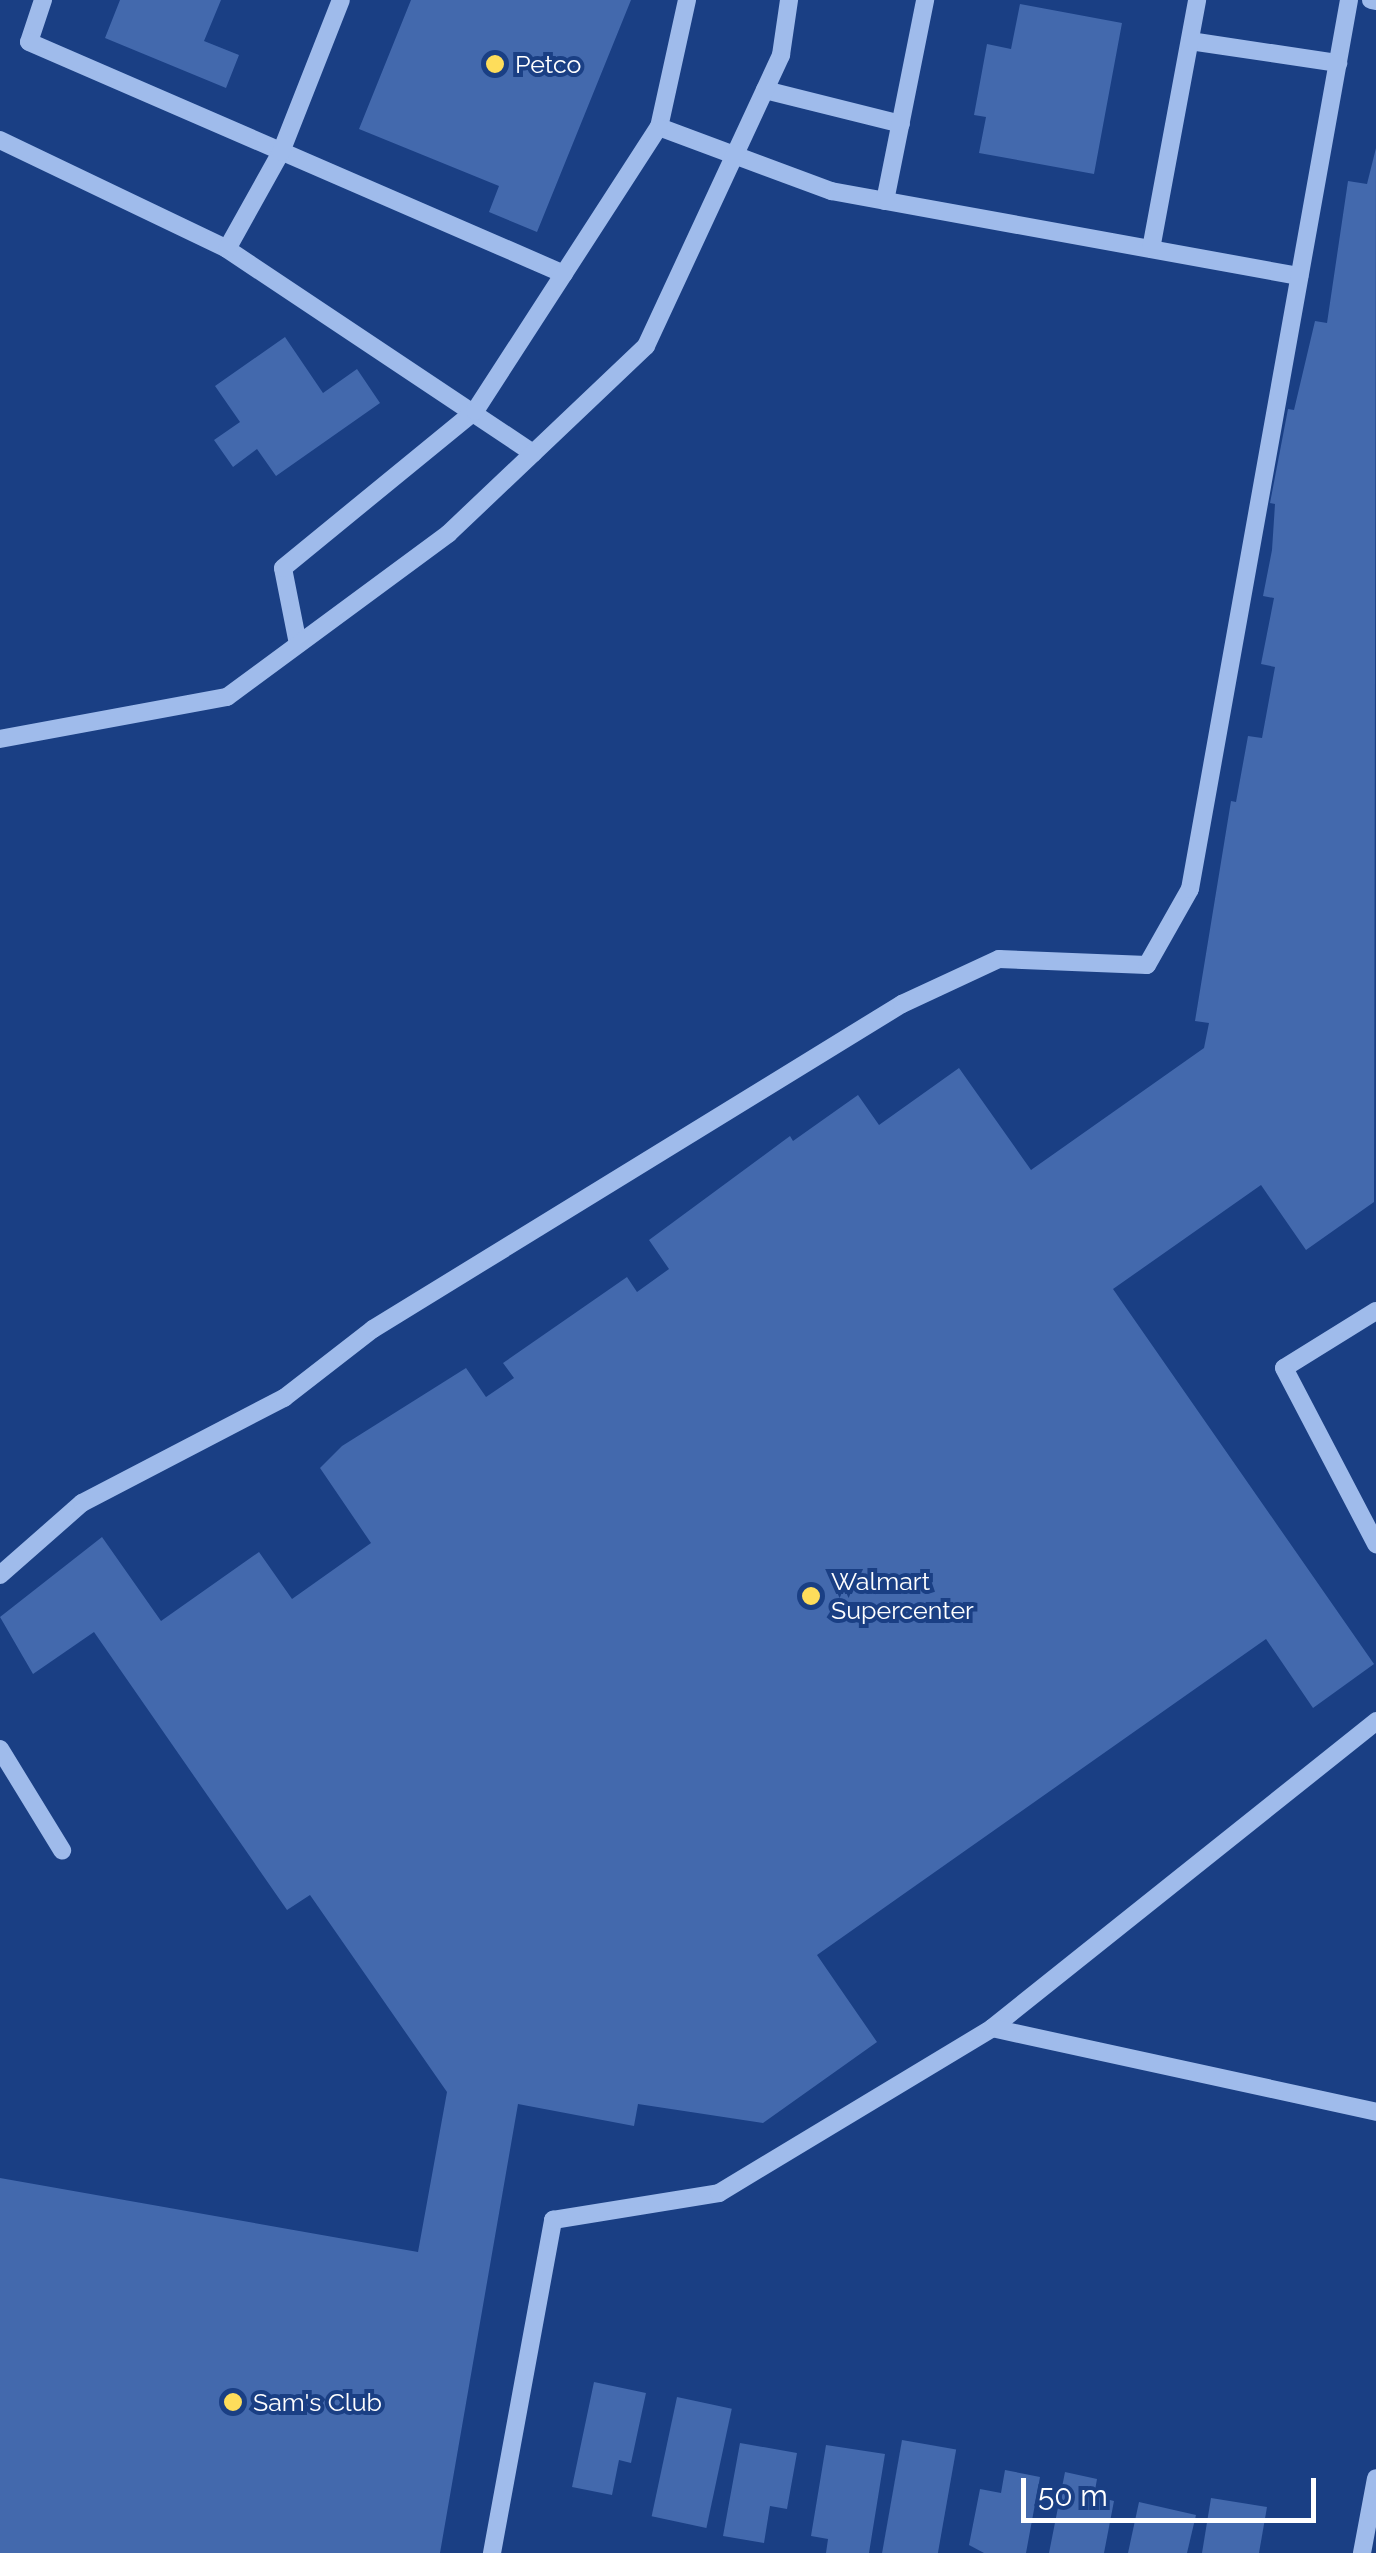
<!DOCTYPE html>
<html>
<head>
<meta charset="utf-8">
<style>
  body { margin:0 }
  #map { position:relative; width:1376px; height:2553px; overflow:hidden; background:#1a3f84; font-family:Raleway,sans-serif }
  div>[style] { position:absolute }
  .building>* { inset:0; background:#4369ad; transform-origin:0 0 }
  .minor>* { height:18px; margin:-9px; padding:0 9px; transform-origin:9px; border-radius:9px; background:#9fbbeb }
  .dots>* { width:28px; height:28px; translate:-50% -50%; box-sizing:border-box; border:5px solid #1a3f84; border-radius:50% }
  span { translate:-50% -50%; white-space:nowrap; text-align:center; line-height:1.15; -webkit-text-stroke:8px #1a3f84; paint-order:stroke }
  .poi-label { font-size:25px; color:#fff }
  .left { translate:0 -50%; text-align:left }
  .scale { position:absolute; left:1021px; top:2478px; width:295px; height:45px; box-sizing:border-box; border:5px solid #fff; border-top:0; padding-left:12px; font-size:30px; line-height:35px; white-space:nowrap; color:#fff; -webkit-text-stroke:8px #1a3f84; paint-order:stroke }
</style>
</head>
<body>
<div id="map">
  <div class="building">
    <div style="clip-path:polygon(120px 0,221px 0,204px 41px,239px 55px,226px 88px,105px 38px)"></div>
    <div style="clip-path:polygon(411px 0,631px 0,537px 232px,489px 212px,499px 186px,359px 129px)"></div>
    <div style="clip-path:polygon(1020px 4px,1122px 23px,1094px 174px,979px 153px,986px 117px,974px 115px,987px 44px,1011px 49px)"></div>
    <div style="clip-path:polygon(1376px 148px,1374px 1202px,1306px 1250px,1261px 1185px,1113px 1289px,1374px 1664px,1313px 1708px,1266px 1639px,817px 1955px,877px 2042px,763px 2123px,638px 2104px,634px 2126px,518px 2104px,440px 2553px,0 2553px,0 2178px,418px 2252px,447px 2092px,310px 1895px,287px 1910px,94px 1632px,33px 1674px,0 1617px,102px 1537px,161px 1621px,259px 1552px,292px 1599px,371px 1543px,320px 1468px,342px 1446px,466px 1368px,486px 1397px,514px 1378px,503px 1363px,627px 1277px,637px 1292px,669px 1269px,649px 1240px,790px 1136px,793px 1141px,858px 1095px,879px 1125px,959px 1068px,1031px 1170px,1204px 1048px,1209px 1023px,1195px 1021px,1231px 801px,1236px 802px,1248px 736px,1262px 738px,1275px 667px,1261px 664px,1274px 598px,1263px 596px,1272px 550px,1275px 504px,1270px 503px,1288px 409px,1294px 410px,1315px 321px,1327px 323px,1348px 181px,1367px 184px)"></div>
    <div style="clip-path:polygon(285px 337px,323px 393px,357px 369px,380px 403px,276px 476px,257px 449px,233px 467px,214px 440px,240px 422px,215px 386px)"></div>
    <div style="clip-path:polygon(594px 2382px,646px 2393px,631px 2463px,619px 2460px,612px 2495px,572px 2487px)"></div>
    <div style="left:677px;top:2397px;width:56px;height:122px;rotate:12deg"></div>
    <div style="left:902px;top:2440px;width:55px;height:115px;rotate:10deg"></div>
    <div style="clip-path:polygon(740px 2443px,797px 2453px,787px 2509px,770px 2506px,764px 2543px,723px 2536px)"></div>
    <div style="clip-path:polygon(826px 2445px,885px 2454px,869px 2553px,826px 2553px,828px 2539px,811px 2536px)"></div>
    <div style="clip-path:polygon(1005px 2470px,1040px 2477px,1026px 2553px,984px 2553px,969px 2545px,980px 2489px,1001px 2493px)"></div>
    <div style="clip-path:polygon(1065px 2472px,1097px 2479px,1094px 2496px,1114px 2501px,1104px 2553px,1049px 2553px)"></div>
    <div style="clip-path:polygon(1211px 2498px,1267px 2507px,1259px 2553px,1202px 2553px)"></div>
    <div style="clip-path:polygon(1139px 2502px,1196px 2515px,1187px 2553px,1128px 2553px)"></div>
  </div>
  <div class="minor">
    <div style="left:43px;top:0;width:44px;rotate:108.4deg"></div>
    <div style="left:29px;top:42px;width:583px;rotate:23.44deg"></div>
    <div style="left:687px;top:0;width:130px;rotate:102.4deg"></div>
    <div style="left:659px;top:127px;width:184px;rotate:20.4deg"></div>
    <div style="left:831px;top:191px;width:476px;rotate:10.3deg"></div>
    <div style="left:1371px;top:0;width:5px;rotate:11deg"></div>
    <div style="left:1190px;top:41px;width:150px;rotate:8.5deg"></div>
    <div style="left:765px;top:90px;width:140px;rotate:14deg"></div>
    <div style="left:0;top:140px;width:252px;rotate:25.6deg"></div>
    <div style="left:227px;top:249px;width:368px;rotate:33.7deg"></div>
    <div style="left:885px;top:201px;width:205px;rotate:-78.7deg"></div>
    <div style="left:227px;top:249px;width:111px;rotate:-60.9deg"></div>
    <div style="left:281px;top:152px;width:163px;rotate:-68.5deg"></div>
    <div style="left:1151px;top:249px;width:253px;rotate:-79.5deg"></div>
    <div style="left:298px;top:644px;width:77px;rotate:-101.2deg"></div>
    <div style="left:283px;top:568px;width:248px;rotate:-39.3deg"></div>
    <div style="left:475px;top:411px;width:338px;rotate:-57.1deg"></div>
    <div style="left:0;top:739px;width:231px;rotate:-10.5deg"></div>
    <div style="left:227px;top:697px;width:275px;rotate:-36.4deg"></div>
    <div style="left:448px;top:534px;width:273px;rotate:-43.5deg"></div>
    <div style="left:646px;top:346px;width:321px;rotate:-65.1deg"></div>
    <div style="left:781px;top:55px;width:56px;rotate:-81.7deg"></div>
    <div style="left:1376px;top:1311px;width:108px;rotate:148.2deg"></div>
    <div style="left:1284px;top:1368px;width:199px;rotate:62.4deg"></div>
    <div style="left:0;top:1575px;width:109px;rotate:-41.3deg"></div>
    <div style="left:82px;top:1503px;width:228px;rotate:-27.5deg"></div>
    <div style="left:284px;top:1398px;width:113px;rotate:-37.8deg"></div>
    <div style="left:373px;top:1329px;width:621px;rotate:-31.57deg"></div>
    <div style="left:902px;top:1004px;width:107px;rotate:-24.9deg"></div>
    <div style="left:999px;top:959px;width:148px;rotate:2.3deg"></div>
    <div style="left:1147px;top:965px;width:87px;rotate:-60.5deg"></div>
    <div style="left:1190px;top:889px;width:903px;rotate:-79.86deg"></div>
    <div style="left:0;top:1749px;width:119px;rotate:58.5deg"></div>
    <div style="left:992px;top:2028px;width:492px;rotate:-38.6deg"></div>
    <div style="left:492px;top:2553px;width:339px;rotate:-79.6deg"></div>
    <div style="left:553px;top:2220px;width:168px;rotate:-9.2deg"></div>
    <div style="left:719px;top:2193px;width:319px;rotate:-31.1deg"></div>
    <div style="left:992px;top:2028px;width:393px;rotate:12.3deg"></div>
    <div style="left:1362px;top:2553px;width:76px;rotate:-79.4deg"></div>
  </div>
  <div class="dots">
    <div style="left:495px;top:64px;background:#fedd5b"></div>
    <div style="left:811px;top:1596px;background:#fedd5b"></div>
    <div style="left:233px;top:2402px;background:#fedd5b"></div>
  </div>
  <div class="poi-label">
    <span class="left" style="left:515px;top:64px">Petco</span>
    <span class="left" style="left:831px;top:1596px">Walmart<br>Supercenter</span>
    <span class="left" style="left:253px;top:2402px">Sam's Club</span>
  </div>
  <div class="scale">50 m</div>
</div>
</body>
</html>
